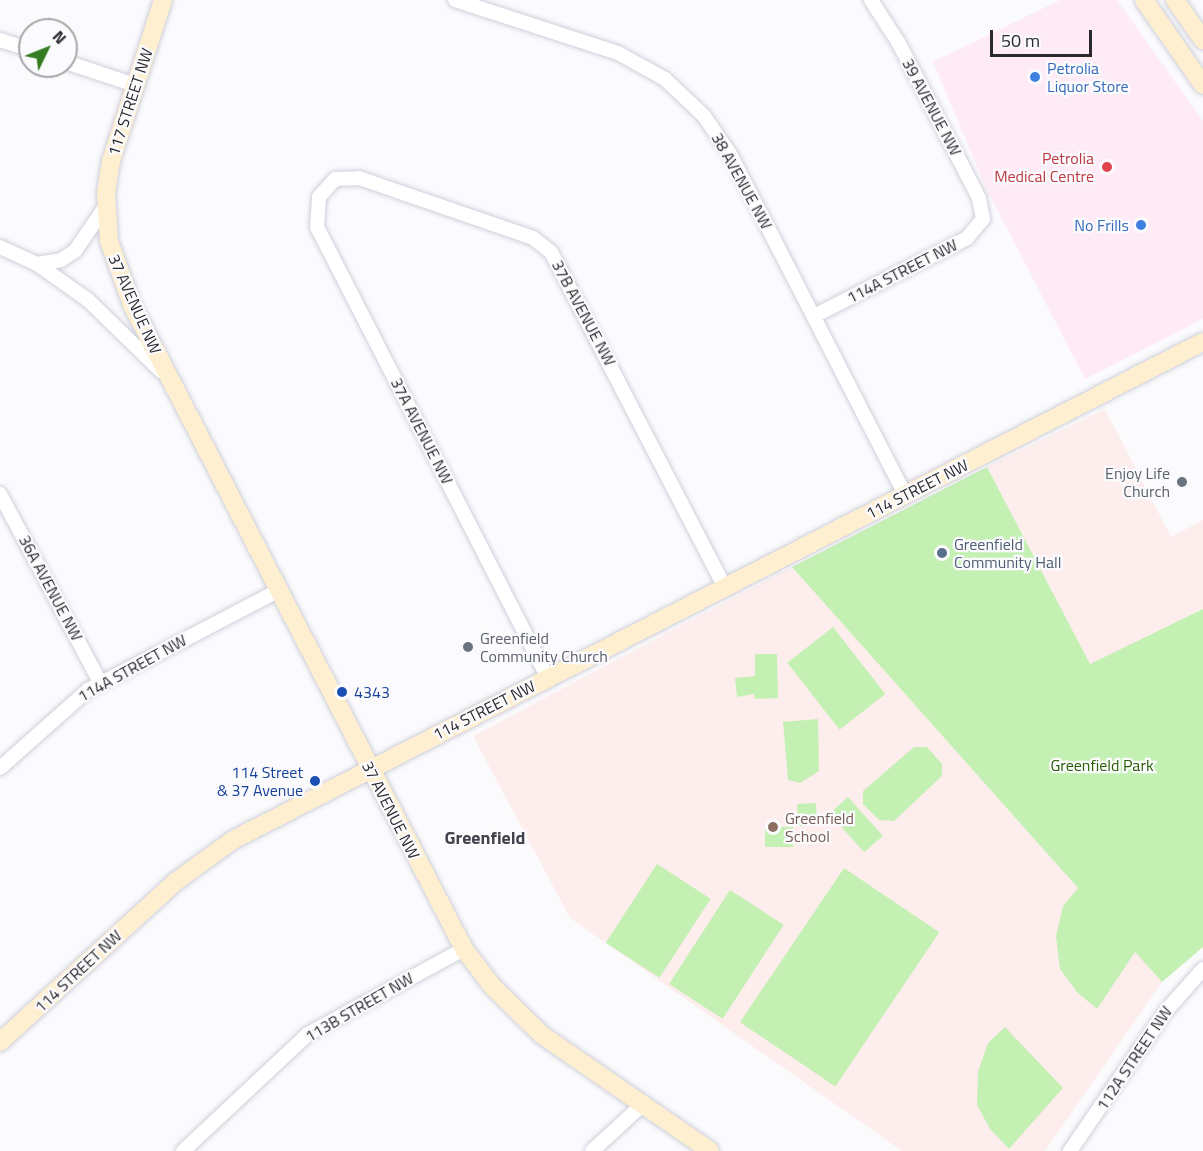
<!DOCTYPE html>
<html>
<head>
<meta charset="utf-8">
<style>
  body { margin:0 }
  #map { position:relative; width:1203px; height:1151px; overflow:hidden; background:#fbfbfd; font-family:"Titillium Web",sans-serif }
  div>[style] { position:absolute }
  .commercial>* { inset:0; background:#feebf6 }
  .education>* { inset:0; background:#fdedec }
  .green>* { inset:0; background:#c4f0b3; transform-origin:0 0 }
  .roads { filter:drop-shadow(0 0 2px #cfcfdb) drop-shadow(0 0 2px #cfcfdb) }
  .street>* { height:14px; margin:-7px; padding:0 7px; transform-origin:7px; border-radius:7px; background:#fff }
  .secondary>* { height:18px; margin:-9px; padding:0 9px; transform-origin:9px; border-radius:9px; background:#feefd0 }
  .dots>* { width:16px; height:16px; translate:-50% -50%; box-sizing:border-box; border:3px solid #fbfbfd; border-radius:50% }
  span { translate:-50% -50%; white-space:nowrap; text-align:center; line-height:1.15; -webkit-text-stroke:4.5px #fbfbfd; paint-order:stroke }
  .shop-label { font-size:16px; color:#366cbe }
  .left { translate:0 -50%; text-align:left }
  .right { translate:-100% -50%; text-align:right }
  .street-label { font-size:16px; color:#2a2a2e }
  .health-label { font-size:16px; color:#be3a42 }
  .worship-label { font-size:16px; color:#5b616d }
  .service-label { font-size:16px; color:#4e5e75 }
  .transit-label { font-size:16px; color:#164399 }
  .park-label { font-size:16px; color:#265e00 }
  .education-label { font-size:16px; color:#785e54 }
  .neighbourhood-label { font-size:18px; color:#41424b; font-weight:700 }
  .north { position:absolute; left:18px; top:18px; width:60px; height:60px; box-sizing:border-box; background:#fbfbfd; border:2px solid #a7a7aa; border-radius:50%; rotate:47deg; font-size:16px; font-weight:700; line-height:24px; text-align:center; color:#2a2a2e }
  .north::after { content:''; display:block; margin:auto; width:21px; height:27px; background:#347c21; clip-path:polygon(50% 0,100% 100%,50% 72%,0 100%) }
  .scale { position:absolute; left:990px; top:30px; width:102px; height:27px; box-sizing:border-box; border:3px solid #2a2a2e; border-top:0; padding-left:8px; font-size:18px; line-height:21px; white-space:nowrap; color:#2a2a2e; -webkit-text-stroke:4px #fbfbfd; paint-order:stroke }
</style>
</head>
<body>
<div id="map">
  <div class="commercial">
    <div style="clip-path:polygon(1060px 0,1117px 0,1203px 121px,1203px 319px,1085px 379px,986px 188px,933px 62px)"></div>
  </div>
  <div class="education">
    <div style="clip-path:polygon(1105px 409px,1171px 537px,1203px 520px,1203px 609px,1090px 665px,987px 467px)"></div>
    <div style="clip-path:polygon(792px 567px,1162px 982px,1045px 1151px,902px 1151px,570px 918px,473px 736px)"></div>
  </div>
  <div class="green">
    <div style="clip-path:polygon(987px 467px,1090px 664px,1203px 609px,1203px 947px,1162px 982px,1135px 952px,1097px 1009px,1077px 992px,1060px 969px,1056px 936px,1063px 906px,1078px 888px,792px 567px)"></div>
    <div style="left:833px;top:627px;width:85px;height:58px;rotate:52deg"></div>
    <div style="clip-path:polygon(755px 654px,777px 654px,778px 698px,755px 699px,754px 694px,737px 697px,735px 678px,755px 676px)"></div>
    <div style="clip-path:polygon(818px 719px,819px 771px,800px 783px,788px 780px,783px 722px)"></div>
    <div style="clip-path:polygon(914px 747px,927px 747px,942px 764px,942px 776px,894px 821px,879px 820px,863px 804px,863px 791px)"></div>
    <div style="left:848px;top:797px;width:52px;height:25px;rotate:48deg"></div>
    <div style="left:816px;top:803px;width:22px;height:19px;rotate:87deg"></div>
    <div style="left:765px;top:827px;width:28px;height:20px"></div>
    <div style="left:657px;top:864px;width:64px;height:94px;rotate:33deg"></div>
    <div style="left:844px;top:868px;width:115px;height:186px;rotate:34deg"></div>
    <div style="left:730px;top:890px;width:64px;height:112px;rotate:33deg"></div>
    <div style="clip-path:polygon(1005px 1027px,1063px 1088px,1009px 1149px,990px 1129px,977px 1105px,978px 1072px,988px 1043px)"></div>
  </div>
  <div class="roads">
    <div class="street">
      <div style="left:455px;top:0;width:171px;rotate:18deg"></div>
      <div style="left:618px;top:53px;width:54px;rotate:29deg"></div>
      <div style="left:665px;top:79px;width:54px;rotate:43.5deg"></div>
      <div style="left:704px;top:116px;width:46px;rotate:55.6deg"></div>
      <div style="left:730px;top:154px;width:383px;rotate:62.8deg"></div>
      <div style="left:0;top:40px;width:32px;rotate:18deg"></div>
      <div style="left:66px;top:62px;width:73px;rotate:18.4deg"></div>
      <div style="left:0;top:247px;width:41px;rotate:24.7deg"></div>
      <div style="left:37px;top:264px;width:62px;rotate:35.2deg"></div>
      <div style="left:88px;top:300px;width:102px;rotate:44.2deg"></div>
      <div style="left:37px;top:264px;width:24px;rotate:-9deg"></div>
      <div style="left:61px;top:260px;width:17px;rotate:-33deg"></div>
      <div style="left:75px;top:251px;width:53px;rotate:-55.7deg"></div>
      <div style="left:814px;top:316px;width:172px;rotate:-27deg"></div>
      <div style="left:967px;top:238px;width:25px;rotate:-50deg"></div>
      <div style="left:983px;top:219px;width:21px;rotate:-101deg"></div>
      <div style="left:979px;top:198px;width:176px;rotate:-117.4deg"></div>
      <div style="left:898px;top:42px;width:50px;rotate:-122.7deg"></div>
      <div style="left:0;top:494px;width:213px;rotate:62deg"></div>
      <div style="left:548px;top:678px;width:507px;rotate:-117.12deg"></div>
      <div style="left:317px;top:227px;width:30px;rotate:-86deg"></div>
      <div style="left:319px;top:197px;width:24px;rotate:-48deg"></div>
      <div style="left:335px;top:179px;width:24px;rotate:-2deg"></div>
      <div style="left:359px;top:178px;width:184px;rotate:19deg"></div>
      <div style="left:533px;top:238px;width:23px;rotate:38deg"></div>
      <div style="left:551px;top:252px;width:378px;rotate:62.6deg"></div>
      <div style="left:0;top:768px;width:118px;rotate:-41.6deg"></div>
      <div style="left:88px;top:690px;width:216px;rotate:-27.6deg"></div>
      <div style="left:183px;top:1151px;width:171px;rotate:-43.1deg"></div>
      <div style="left:308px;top:1034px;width:178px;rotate:-28.6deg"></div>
      <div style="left:592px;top:1151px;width:68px;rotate:-42.6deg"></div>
      <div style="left:1070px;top:1151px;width:168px;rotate:-55.6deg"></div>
      <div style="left:1165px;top:1012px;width:57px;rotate:-48.5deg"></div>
    </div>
    <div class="secondary">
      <div style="left:163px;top:0;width:169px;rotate:107.9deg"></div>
      <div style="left:111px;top:161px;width:32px;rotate:99deg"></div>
      <div style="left:106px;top:193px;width:48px;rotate:86.4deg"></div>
      <div style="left:109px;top:241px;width:68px;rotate:70.2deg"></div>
      <div style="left:132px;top:305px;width:725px;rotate:62.73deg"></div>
      <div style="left:464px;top:949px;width:48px;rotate:52.7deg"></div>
      <div style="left:493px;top:987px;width:69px;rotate:44.4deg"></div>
      <div style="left:542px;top:1035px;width:204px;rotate:34.6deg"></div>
      <div style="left:1144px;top:0;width:103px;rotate:55.2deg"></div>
      <div style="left:1175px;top:0;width:49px;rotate:55deg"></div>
      <div style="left:0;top:1042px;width:237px;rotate:-42.4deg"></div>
      <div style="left:175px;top:882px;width:72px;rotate:-35.9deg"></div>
      <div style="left:233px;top:840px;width:1090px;rotate:-27.18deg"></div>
    </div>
  </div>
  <div class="dots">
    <div style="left:1035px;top:77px;background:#3f7fe0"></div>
    <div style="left:1107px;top:167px;background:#e0444e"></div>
    <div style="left:1141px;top:225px;background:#3f7fe0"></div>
    <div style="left:1182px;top:482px;background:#6b7280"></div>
    <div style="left:942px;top:553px;background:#5c6f8a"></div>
    <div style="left:468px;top:647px;background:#6b7280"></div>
    <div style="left:342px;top:692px;background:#1a4fb4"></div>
    <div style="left:315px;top:781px;background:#1a4fb4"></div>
    <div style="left:773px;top:827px;background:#8d6e63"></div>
  </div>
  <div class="shop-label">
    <span class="left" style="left:1047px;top:77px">Petrolia<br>Liquor Store</span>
    <span class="right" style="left:1129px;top:225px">No Frills</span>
  </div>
  <div class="street-label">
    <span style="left:130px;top:102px;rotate:-72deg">117 STREET NW</span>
    <span style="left:932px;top:107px;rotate:62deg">39 AVENUE NW</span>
    <span style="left:742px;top:181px;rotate:61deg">38 AVENUE NW</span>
    <span style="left:902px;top:271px;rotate:-27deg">114A STREET NW</span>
    <span style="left:135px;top:304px;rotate:66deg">37 AVENUE NW</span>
    <span style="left:584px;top:313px;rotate:62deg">37B AVENUE NW</span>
    <span style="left:422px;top:431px;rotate:63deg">37A AVENUE NW</span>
    <span style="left:917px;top:489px;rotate:-27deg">114 STREET NW</span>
    <span style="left:51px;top:588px;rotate:62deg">36A AVENUE NW</span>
    <span style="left:132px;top:668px;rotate:-29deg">114A STREET NW</span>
    <span style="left:484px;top:710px;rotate:-27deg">114 STREET NW</span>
    <span style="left:391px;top:810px;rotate:63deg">37 AVENUE NW</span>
    <span style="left:78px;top:971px;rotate:-43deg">114 STREET NW</span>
    <span style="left:359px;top:1007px;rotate:-30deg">113B STREET NW</span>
    <span style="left:1134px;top:1058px;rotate:-56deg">112A STREET NW</span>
  </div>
  <div class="health-label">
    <span class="right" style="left:1094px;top:167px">Petrolia<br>Medical Centre</span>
  </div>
  <div class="worship-label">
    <span class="right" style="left:1170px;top:482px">Enjoy Life<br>Church</span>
    <span class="left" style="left:480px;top:647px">Greenfield<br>Community Church</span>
  </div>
  <div class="service-label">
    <span class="left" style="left:954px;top:553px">Greenfield<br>Community Hall</span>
  </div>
  <div class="transit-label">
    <span class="left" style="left:354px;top:692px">4343</span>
    <span class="right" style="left:303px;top:781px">114 Street<br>&amp; 37 Avenue</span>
  </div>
  <div class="park-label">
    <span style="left:1102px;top:765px">Greenfield Park</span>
  </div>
  <div class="education-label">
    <span class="left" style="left:785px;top:827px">Greenfield<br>School</span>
  </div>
  <div class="neighbourhood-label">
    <span style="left:485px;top:838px">Greenfield</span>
  </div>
  <div class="north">N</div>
  <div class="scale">50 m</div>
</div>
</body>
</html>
